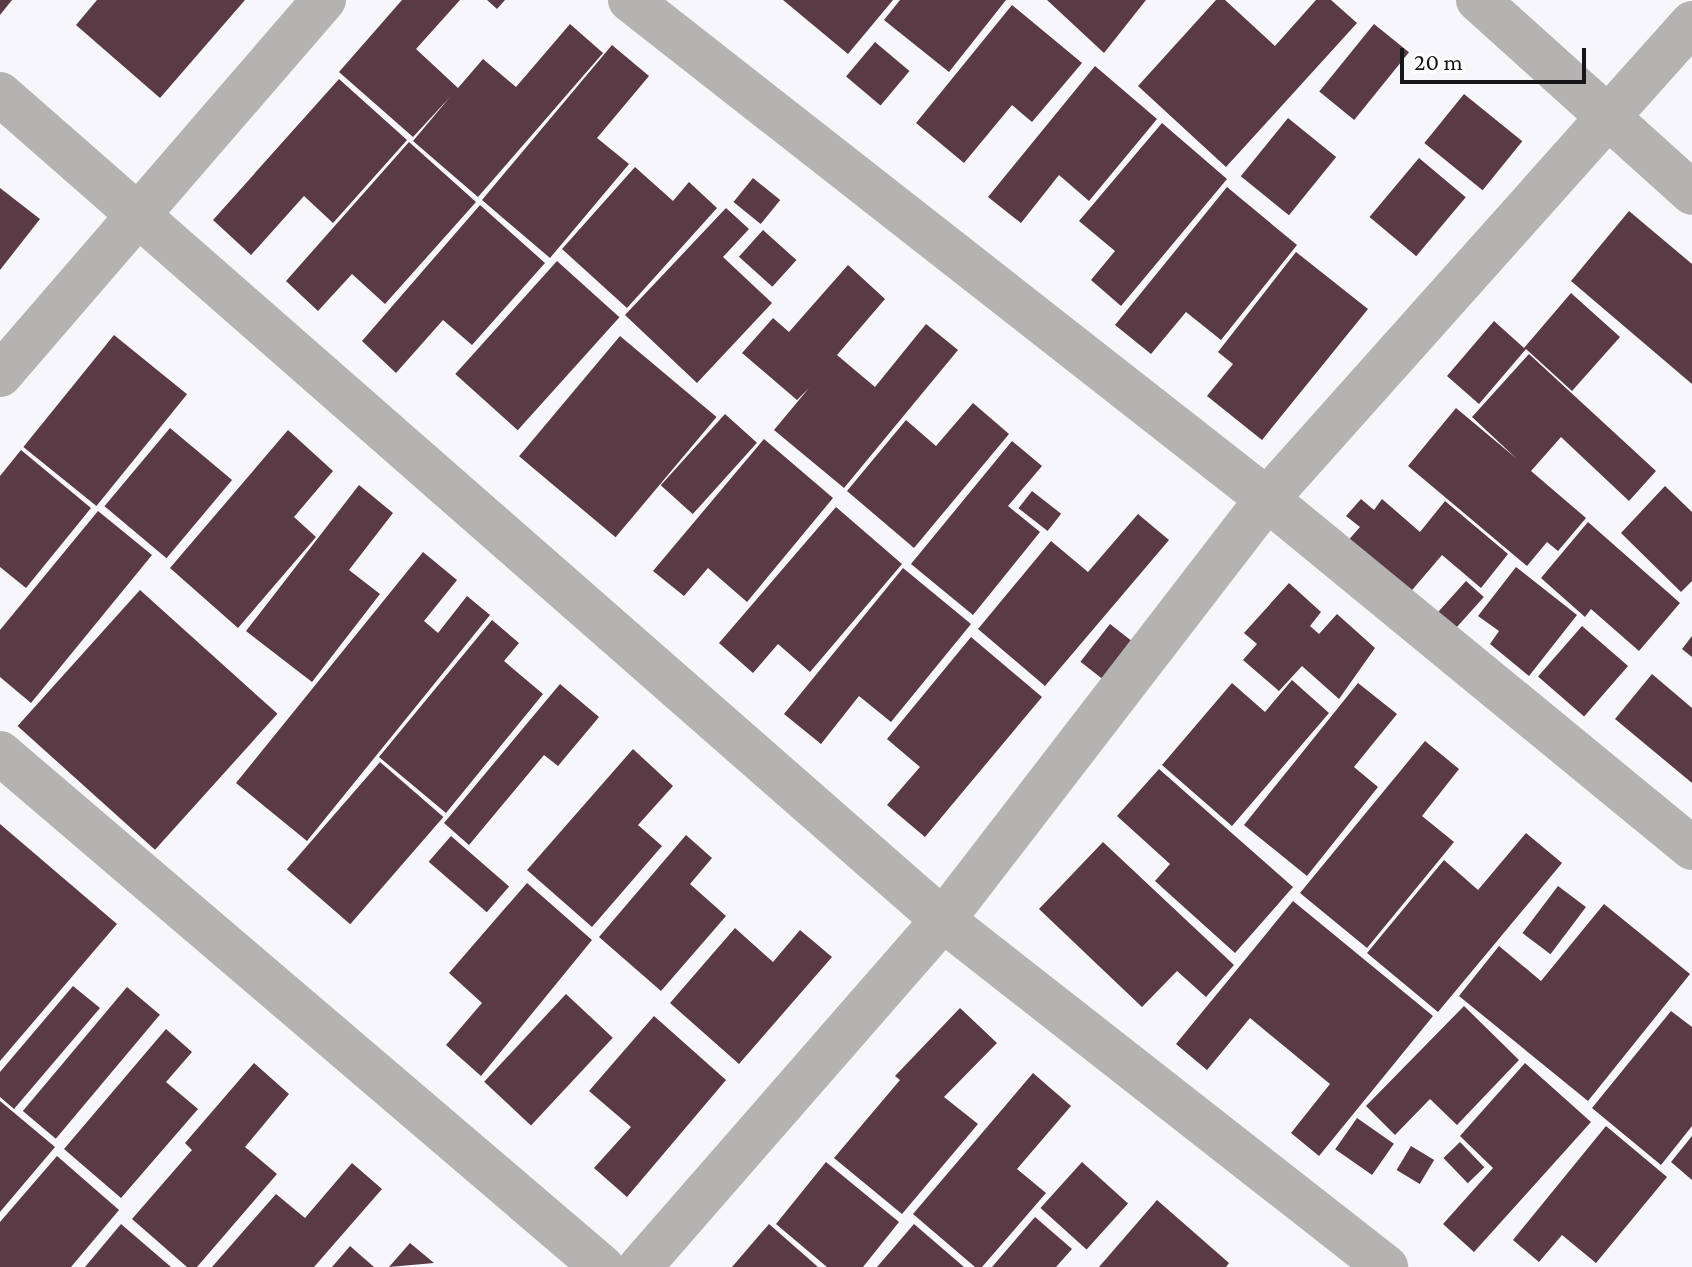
<!DOCTYPE html>
<html>
<head>
<meta charset="utf-8">
<style>
  body { margin:0 }
  #map { position:relative; width:1692px; height:1267px; overflow:hidden; background:#f7f6fb; font-family:"Crimson Pro",serif }
  div>[style] { position:absolute }
  .building>* { inset:0; background:#593a45; transform-origin:0 0 }
  .minor>* { height:44px; margin:-22px; padding:0 22px; transform-origin:22px; border-radius:22px; background:#b5b3b2 }
  span { translate:-50% -50%; white-space:nowrap; text-align:center; line-height:1.15; -webkit-text-stroke:8px #fff; paint-order:stroke }
  .scale { position:absolute; left:1400px; top:48px; width:186px; height:36px; box-sizing:border-box; border:4px solid #171719; border-top:0; padding-left:10px; font-size:24px; line-height:28px; white-space:nowrap; color:#171719; -webkit-text-stroke:6px #fff; paint-order:stroke }
</style>
</head>
<body>
<div id="map">
  <div class="building">
    <div style="clip-path:polygon(0 0,12px 0,0 15px)"></div>
    <div style="clip-path:polygon(97px 0,245px 0,160px 98px,76px 25px)"></div>
    <div style="clip-path:polygon(402px 0,460px 0,416px 49px,458px 88px,483px 59px,516px 87px,570px 24px,603px 53px,478px 197px,413px 141px,450px 97px,413px 137px,339px 72px)"></div>
    <div style="clip-path:polygon(487px 0,505px 0,497px 9px)"></div>
    <div style="clip-path:polygon(783px 0,893px 0,848px 54px)"></div>
    <div style="clip-path:polygon(900px 0,1006px 0,949px 72px,884px 20px)"></div>
    <div style="clip-path:polygon(1047px 0,1146px 0,1104px 53px)"></div>
    <div style="clip-path:polygon(1216px 0,1225px 0,1275px 46px,1316px 0,1331px 0,1357px 23px,1226px 167px,1138px 86px)"></div>
    <div style="clip-path:polygon(1012px 5px,1082px 63px,1032px 122px,1012px 105px,964px 163px,916px 123px)"></div>
    <div style="left:1374px;top:24px;width:45px;height:87px;rotate:39deg"></div>
    <div style="left:875px;top:42px;width:45px;height:45px;rotate:40deg"></div>
    <div style="clip-path:polygon(612px 45px,649px 76px,597px 138px,629px 164px,550px 258px,482px 200px)"></div>
    <div style="clip-path:polygon(1095px 66px,1157px 119px,1089px 201px,1059px 175px,1021px 223px,988px 197px)"></div>
    <div style="clip-path:polygon(339px 79px,407px 140px,333px 223px,304px 196px,251px 255px,213px 220px)"></div>
    <div style="left:1464px;top:94px;width:75px;height:63px;rotate:39deg"></div>
    <div style="left:1288px;top:118px;width:62px;height:75px;rotate:39deg"></div>
    <div style="clip-path:polygon(1162px 123px,1227px 179px,1121px 306px,1091px 280px,1115px 251px,1079px 221px)"></div>
    <div style="clip-path:polygon(409px 142px,476px 202px,385px 304px,352px 274px,318px 311px,286px 281px)"></div>
    <div style="left:1419px;top:158px;width:61px;height:77px;rotate:40deg"></div>
    <div style="clip-path:polygon(635px 167px,673px 201px,689px 182px,717px 208px,627px 308px,562px 249px)"></div>
    <div style="left:753px;top:178px;width:35px;height:31px;rotate:39deg"></div>
    <div style="clip-path:polygon(1227px 187px,1297px 245px,1221px 340px,1186px 312px,1151px 354px,1115px 325px)"></div>
    <div style="clip-path:polygon(0 188px,40px 219px,0 270px)"></div>
    <div style="clip-path:polygon(480px 205px,545px 263px,472px 345px,443px 320px,396px 373px,362px 341px)"></div>
    <div style="clip-path:polygon(726px 208px,749px 229px,723px 257px,772px 303px,697px 383px,625px 315px)"></div>
    <div style="clip-path:polygon(1629px 211px,1692px 264px,1692px 384px,1571px 281px)"></div>
    <div style="left:763px;top:230px;width:45px;height:36px;rotate:42deg"></div>
    <div style="clip-path:polygon(1296px 252px,1368px 309px,1262px 440px,1207px 396px,1233px 364px,1218px 352px)"></div>
    <div style="left:557px;top:261px;width:84px;height:152px;rotate:42deg"></div>
    <div style="clip-path:polygon(848px 265px,885px 299px,837px 355px,875px 387px,926px 324px,958px 350px,844px 488px,774px 430px,809px 388px,797px 400px,742px 353px,773px 318px,789px 332px)"></div>
    <div style="clip-path:polygon(1571px 293px,1620px 337px,1572px 391px,1526px 349px,1479px 404px,1447px 376px,1494px 321px,1524px 348px)"></div>
    <div style="left:114px;top:335px;width:94px;height:144px;rotate:39deg"></div>
    <div style="left:620px;top:336px;width:126px;height:157px;rotate:40deg"></div>
    <div style="clip-path:polygon(1529px 354px,1656px 471px,1629px 501px,1561px 437px,1531px 471px,1586px 518px,1558px 551px,1547px 542px,1527px 566px,1408px 466px,1456px 408px,1517px 459px,1472px 417px)"></div>
    <div style="clip-path:polygon(973px 403px,1009px 434px,914px 548px,847px 491px,906px 420px,936px 446px)"></div>
    <div style="left:725px;top:414px;width:43px;height:96px;rotate:42deg"></div>
    <div style="left:170px;top:428px;width:81px;height:102px;rotate:40deg"></div>
    <div style="clip-path:polygon(288px 430px,333px 471px,294px 517px,316px 537px,238px 628px,170px 568px)"></div>
    <div style="clip-path:polygon(764px 439px,833px 498px,747px 602px,708px 568px,684px 596px,653px 571px)"></div>
    <div style="clip-path:polygon(1012px 441px,1042px 466px,1008px 506px,1040px 532px,973px 615px,911px 564px)"></div>
    <div style="clip-path:polygon(21px 450px,91px 508px,26px 588px,0 567px,0 476px)"></div>
    <div style="clip-path:polygon(359px 485px,393px 513px,349px 570px,380px 594px,312px 682px,246px 631px)"></div>
    <div style="clip-path:polygon(1665px 486px,1692px 512px,1692px 581px,1681px 592px,1621px 533px)"></div>
    <div style="left:1032px;top:491px;width:37px;height:22px;rotate:38deg"></div>
    <div style="clip-path:polygon(1361px 499px,1374px 510px,1382px 499px,1420px 532px,1445px 501px,1508px 554px,1481px 588px,1442px 555px,1407px 596px,1345px 544px,1360px 527px,1346px 516px)"></div>
    <div style="clip-path:polygon(836px 507px,902px 564px,810px 672px,778px 644px,753px 673px,719px 643px)"></div>
    <div style="clip-path:polygon(98px 511px,152px 555px,31px 703px,0 677px,0 630px)"></div>
    <div style="clip-path:polygon(1138px 514px,1169px 540px,1045px 686px,978px 629px,1051px 541px,1088px 572px)"></div>
    <div style="clip-path:polygon(1588px 522px,1680px 603px,1639px 651px,1591px 609px,1585px 617px,1541px 578px)"></div>
    <div style="clip-path:polygon(423px 552px,457px 580px,424px 621px,438px 633px,467px 596px,490px 615px,307px 841px,236px 783px)"></div>
    <div style="clip-path:polygon(1516px 567px,1577px 615px,1529px 676px,1490px 644px,1499px 631px,1478px 616px)"></div>
    <div style="clip-path:polygon(903px 568px,971px 624px,891px 722px,859px 696px,821px 744px,784px 714px)"></div>
    <div style="left:1466px;top:581px;width:24px;height:49px;rotate:42deg"></div>
    <div style="clip-path:polygon(1289px 583px,1321px 612px,1310px 626px,1319px 634px,1337px 614px,1375px 648px,1339px 699px,1302px 666px,1279px 691px,1243px 660px,1257px 644px,1244px 633px)"></div>
    <div style="left:140px;top:590px;width:185px;height:183px;rotate:42deg"></div>
    <div style="clip-path:polygon(492px 620px,519px 643px,504px 661px,543px 694px,446px 813px,379px 757px)"></div>
    <div style="left:1110px;top:624px;width:28px;height:48px;rotate:38deg"></div>
    <div style="left:1582px;top:626px;width:61px;height:67px;rotate:41deg"></div>
    <div style="clip-path:polygon(1692px 636px,1692px 657px,1682px 649px)"></div>
    <div style="clip-path:polygon(971px 637px,1042px 697px,925px 837px,887px 805px,920px 767px,887px 739px)"></div>
    <div style="clip-path:polygon(1652px 674px,1692px 708px,1692px 783px,1615px 719px)"></div>
    <div style="clip-path:polygon(1292px 680px,1329px 713px,1232px 826px,1162px 765px,1232px 683px,1265px 712px)"></div>
    <div style="clip-path:polygon(1358px 683px,1397px 714px,1354px 767px,1378px 787px,1307px 876px,1244px 825px)"></div>
    <div style="clip-path:polygon(560px 684px,599px 717px,558px 766px,544px 755px,469px 845px,444px 823px)"></div>
    <div style="clip-path:polygon(1425px 741px,1459px 769px,1422px 816px,1454px 842px,1367px 948px,1300px 893px)"></div>
    <div style="clip-path:polygon(633px 749px,673px 786px,638px 825px,662px 846px,592px 927px,527px 870px)"></div>
    <div style="left:380px;top:762px;width:84px;height:142px;rotate:41deg"></div>
    <div style="clip-path:polygon(1159px 769px,1293px 887px,1235px 953px,1155px 881px,1170px 864px,1117px 816px)"></div>
    <div style="clip-path:polygon(0 824px,117px 924px,0 1061px)"></div>
    <div style="clip-path:polygon(1526px 833px,1562px 863px,1438px 1012px,1367px 953px,1444px 860px,1478px 890px)"></div>
    <div style="clip-path:polygon(686px 835px,712px 858px,690px 884px,726px 916px,661px 991px,599px 937px)"></div>
    <div style="left:451px;top:836px;width:77px;height:34px;rotate:41deg"></div>
    <div style="clip-path:polygon(1103px 842px,1234px 965px,1206px 997px,1177px 971px,1142px 1007px,1039px 909px)"></div>
    <div style="clip-path:polygon(527px 883px,592px 940px,481px 1076px,446px 1045px,482px 1003px,449px 973px)"></div>
    <div style="left:1558px;top:886px;width:35px;height:59px;rotate:37deg"></div>
    <div style="clip-path:polygon(1293px 901px,1433px 1016px,1319px 1156px,1291px 1133px,1330px 1084px,1250px 1018px,1207px 1070px,1176px 1044px)"></div>
    <div style="clip-path:polygon(1604px 904px,1690px 974px,1588px 1101px,1459px 996px,1499px 946px,1541px 981px)"></div>
    <div style="clip-path:polygon(735px 928px,773px 962px,800px 930px,832px 957px,739px 1064px,670px 1003px)"></div>
    <div style="clip-path:polygon(73px 986px,100px 1008px,14px 1109px,0 1097px,0 1072px)"></div>
    <div style="left:127px;top:987px;width:43px;height:162px;rotate:40deg"></div>
    <div style="left:566px;top:994px;width:64px;height:120px;rotate:43deg"></div>
    <div style="clip-path:polygon(1464px 1006px,1519px 1060px,1457px 1125px,1430px 1099px,1395px 1135px,1366px 1106px)"></div>
    <div style="clip-path:polygon(960px 1008px,997px 1043px,944px 1097px,978px 1124px,902px 1214px,834px 1158px,900px 1080px,895px 1076px)"></div>
    <div style="clip-path:polygon(1671px 1011px,1692px 1027px,1692px 1126px,1661px 1165px,1592px 1108px)"></div>
    <div style="clip-path:polygon(654px 1016px,726px 1080px,627px 1197px,594px 1168px,631px 1127px,589px 1091px)"></div>
    <div style="clip-path:polygon(166px 1029px,192px 1052px,166px 1082px,198px 1109px,121px 1198px,64px 1149px)"></div>
    <div style="clip-path:polygon(254px 1063px,289px 1094px,245px 1147px,277px 1174px,197px 1267px,187px 1267px,132px 1219px,192px 1150px,185px 1143px)"></div>
    <div style="clip-path:polygon(1525px 1063px,1591px 1122px,1474px 1252px,1443px 1224px,1493px 1168px,1460px 1136px)"></div>
    <div style="clip-path:polygon(1033px 1073px,1071px 1106px,1017px 1169px,1046px 1193px,982px 1267px,975px 1267px,913px 1214px)"></div>
    <div style="clip-path:polygon(0 1101px,55px 1147px,0 1212px)"></div>
    <div style="left:1357px;top:1118px;width:45px;height:38px;rotate:35deg"></div>
    <div style="clip-path:polygon(1606px 1126px,1667px 1177px,1596px 1263px,1562px 1235px,1539px 1262px,1513px 1240px)"></div>
    <div style="clip-path:polygon(1692px 1136px,1692px 1180px,1671px 1162px)"></div>
    <div style="left:1460px;top:1142px;width:35px;height:23px;rotate:46deg"></div>
    <div style="left:1411px;top:1146px;width:27px;height:28px;rotate:31deg"></div>
    <div style="clip-path:polygon(57px 1156px,119px 1210px,71px 1267px,0 1267px,0 1222px)"></div>
    <div style="clip-path:polygon(826px 1162px,899px 1222px,863px 1267px,827px 1267px,776px 1224px)"></div>
    <div style="left:1082px;top:1162px;width:62px;height:62px;rotate:42deg"></div>
    <div style="clip-path:polygon(352px 1163px,382px 1189px,314px 1267px,212px 1267px,276px 1194px,305px 1218px)"></div>
    <div style="clip-path:polygon(1157px 1200px,1229px 1263px,1226px 1267px,1099px 1267px)"></div>
    <div style="clip-path:polygon(1035px 1217px,1072px 1249px,1056px 1267px,992px 1267px)"></div>
    <div style="clip-path:polygon(121px 1224px,171px 1267px,85px 1267px)"></div>
    <div style="clip-path:polygon(769px 1224px,818px 1267px,732px 1267px)"></div>
    <div style="clip-path:polygon(914px 1224px,964px 1267px,877px 1267px)"></div>
    <div style="clip-path:polygon(410px 1243px,434px 1263px,389px 1267px)"></div>
    <div style="clip-path:polygon(350px 1246px,374px 1267px,332px 1267px)"></div>
  </div>
  <div class="minor">
    <div style="left:630px;top:0;width:809px;rotate:38.07deg"></div>
    <div style="left:1267px;top:499px;width:550px;rotate:39.39deg"></div>
    <div style="left:1478px;top:0;width:288px;rotate:42deg"></div>
    <div style="left:0;top:94px;width:1254px;rotate:41.22deg"></div>
    <div style="left:943px;top:920px;width:563px;rotate:38.07deg"></div>
    <div style="left:0;top:375px;width:496px;rotate:-49.2deg"></div>
    <div style="left:0;top:753px;width:792px;rotate:40.49deg"></div>
    <div style="left:640px;top:1267px;width:461px;rotate:-48.9deg"></div>
    <div style="left:943px;top:920px;width:531px;rotate:-52.42deg"></div>
    <div style="left:1267px;top:499px;width:638px;rotate:-48.24deg"></div>
  </div>
  <div class="scale">20 m</div>
</div>
</body>
</html>
